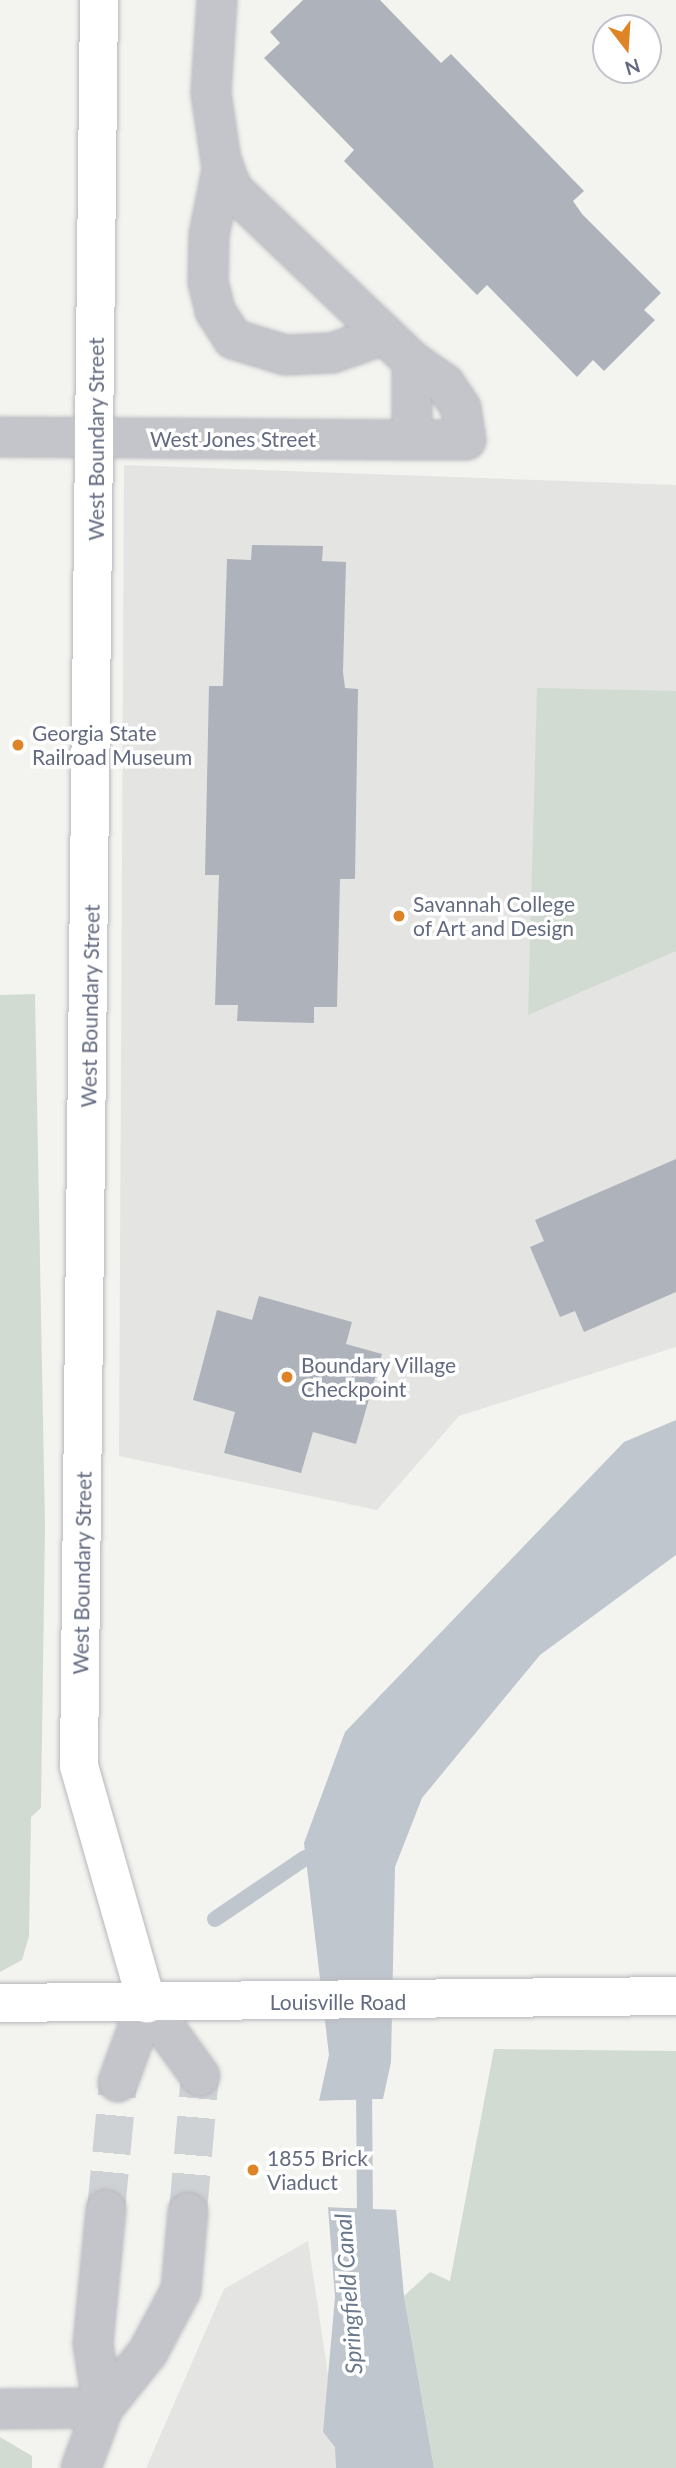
<!DOCTYPE html>
<html>
<head>
<meta charset="utf-8">
<style>
  body { margin:0 }
  #map { position:relative; width:676px; height:2468px; overflow:hidden; background:#f3f4f0; font-family:Lato,sans-serif }
  div>[style] { position:absolute }
  .built>* { inset:0; background:#e4e4e3 }
  .green>* { inset:0; background:#d2dbd1 }
  .water>* { inset:0; background:#c0c6cd }
  .pier>* { inset:0; background:#f3f4f0 }
  .stream>* { height:16px; margin:-8px; padding:0 8px; transform-origin:8px; border-radius:8px; background:#c0c6cd }
  .building>* { inset:0; background:#aeb2ba }
  .minor-tunnel>* { height:38px; margin-top:-19px; transform-origin:0; background:repeating-linear-gradient(90deg,#cfd2d4 0 38px,transparent 0 57px) }
  .roads { filter:drop-shadow(0 0 2px #b7b8bd) drop-shadow(0 0 2px #b7b8bd) }
  .minor>* { height:38px; margin:-19px; padding:0 19px; transform-origin:19px; border-radius:19px; background:#c4c5ca }
  .major>* { height:38px; margin:-19px; padding:0 19px; transform-origin:19px; border-radius:19px; background:#fff }
  .dots>* { width:19px; height:19px; translate:-50% -50%; box-sizing:border-box; border:4px solid #fff; border-radius:50% }
  span { translate:-50% -50%; white-space:nowrap; text-align:center; line-height:1.15; -webkit-text-stroke:7px #fff; paint-order:stroke }
  .street-label { font-size:21px; color:#646b80 }
  .poi-label { font-size:21px; color:#646b80 }
  .left { translate:0 -50%; text-align:left }
  .water-label { font-size:23px; color:#69788b; font-style:italic }
  .north { position:absolute; left:592px; top:14px; width:70px; height:70px; box-sizing:border-box; background:#fff; border:2px solid #c1c4cc; border-radius:50%; rotate:163deg; font-size:19px; font-weight:700; line-height:28px; text-align:center; color:#646b80 }
  .north::after { content:''; display:block; margin:auto; width:24px; height:32px; background:#de8426; clip-path:polygon(50% 0,100% 100%,50% 72%,0 100%) }
</style>
</head>
<body>
<div id="map">
  <div class="built">
    <div style="clip-path:polygon(124px 465px,676px 485px,676px 1347px,459px 1416px,377px 1510px,119px 1456px)"></div>
    <div style="clip-path:polygon(308px 2241px,342px 2468px,146px 2468px,224px 2289px)"></div>
  </div>
  <div class="green">
    <div style="clip-path:polygon(537px 688px,676px 691px,676px 951px,528px 1015px)"></div>
    <div style="clip-path:polygon(35px 994px,45px 1526px,41px 1808px,31px 1817px,29px 1936px,22px 1960px,0 1972px,0 995px)"></div>
    <div style="clip-path:polygon(494px 2049px,676px 2051px,676px 2468px,434px 2468px,404px 2296px,430px 2272px,450px 2281px)"></div>
    <div style="clip-path:polygon(0 2437px,32px 2456px,32px 2468px,0 2468px)"></div>
  </div>
  <div class="water">
    <div style="clip-path:polygon(676px 1420px,676px 1555px,540px 1655px,422px 1798px,395px 1867px,391px 2062px,383px 2099px,319px 2101px,329px 2055px,304px 1843px,345px 1732px,624px 1442px)"></div>
    <div style="clip-path:polygon(328px 2207px,396px 2209px,404px 2296px,434px 2468px,336px 2468px,335px 2447px,323px 2432px,335px 2297px)"></div>
  </div>
  <div class="pier">
    <div style="clip-path:polygon(383px 2099px,386px 2099px,383px 2103px,315px 2101px)"></div>
    <div style="clip-path:polygon(329px 2204px,396px 2206px,399px 2210px,325px 2207px)"></div>
  </div>
  <div class="stream">
    <div style="left:215px;top:1919px;width:109px;rotate:-34.1deg"></div>
    <div style="left:364px;top:2081px;width:149px;rotate:89.6deg"></div>
  </div>
  <div class="building">
    <div style="clip-path:polygon(303px 0,380px 0,441px 63px,451px 54px,584px 191px,573px 201px,582px 214px,661px 293px,644px 310px,655px 320px,604px 371px,593px 360px,577px 377px,487px 285px,477px 295px,344px 161px,354px 150px,264px 58px,280px 43px,270px 32px)"></div>
    <div style="clip-path:polygon(252px 545px,323px 546px,322px 561px,346px 562px,343px 672px,345px 688px,358px 689px,355px 879px,340px 879px,337px 1007px,314px 1007px,314px 1023px,237px 1021px,238px 1005px,215px 1005px,219px 875px,205px 875px,209px 686px,223px 686px,227px 559px,251px 560px)"></div>
    <div style="clip-path:polygon(676px 1159px,676px 1292px,584px 1332px,575px 1311px,560px 1317px,530px 1247px,544px 1241px,535px 1220px)"></div>
    <div style="clip-path:polygon(259px 1296px,352px 1322px,346px 1344px,382px 1354px,356px 1444px,313px 1432px,301px 1473px,224px 1453px,235px 1412px,193px 1400px,217px 1310px,252px 1320px)"></div>
  </div>
  <div class="minor-tunnel">
    <div style="left:106px;top:2210px;width:129px;rotate:-84.6deg"></div>
    <div style="left:188px;top:2212px;width:137px;rotate:-85deg"></div>
  </div>
  <div class="roads">
    <div class="minor">
      <div style="left:217px;top:0;width:93px;rotate:93.7deg"></div>
      <div style="left:211px;top:93px;width:69px;rotate:81.6deg"></div>
      <div style="left:221px;top:161px;width:31px;rotate:68deg"></div>
      <div style="left:233px;top:190px;width:248px;rotate:43.7deg"></div>
      <div style="left:223px;top:165px;width:71px;rotate:101.3deg"></div>
      <div style="left:209px;top:235px;width:47px;rotate:91.2deg"></div>
      <div style="left:208px;top:282px;width:30px;rotate:76deg"></div>
      <div style="left:215px;top:311px;width:33px;rotate:57deg"></div>
      <div style="left:233px;top:339px;width:54px;rotate:17.1deg"></div>
      <div style="left:285px;top:355px;width:47px;rotate:-2.4deg"></div>
      <div style="left:332px;top:353px;width:55px;rotate:-19.1deg"></div>
      <div style="left:0;top:437px;width:412px;rotate:0.4deg"></div>
      <div style="left:412px;top:440px;width:54px"></div>
      <div style="left:466px;top:440px;width:32px;rotate:-99deg"></div>
      <div style="left:461px;top:408px;width:29px;rotate:-124deg"></div>
      <div style="left:445px;top:384px;width:40px;rotate:-145.1deg"></div>
      <div style="left:412px;top:361px;width:79px;rotate:90deg"></div>
      <div style="left:147px;top:2003px;width:90px;rotate:54deg"></div>
      <div style="left:118px;top:2082px;width:84px;rotate:-69.8deg"></div>
      <div style="left:103px;top:2408px;width:65px;rotate:-98.9deg"></div>
      <div style="left:93px;top:2344px;width:135px;rotate:-84.5deg"></div>
      <div style="left:0;top:2409px;width:103px;rotate:-0.6deg"></div>
      <div style="left:81px;top:2468px;width:64px;rotate:-69.9deg"></div>
      <div style="left:103px;top:2408px;width:72px;rotate:-51.2deg"></div>
      <div style="left:148px;top:2352px;width:70px;rotate:-62deg"></div>
      <div style="left:181px;top:2290px;width:78px;rotate:-84.9deg"></div>
    </div>
    <div class="major">
      <div style="left:99px;top:0;width:1766px;rotate:90.65deg"></div>
      <div style="left:79px;top:1766px;width:247px;rotate:74deg"></div>
      <div style="left:0;top:2003px;width:676px;rotate:-0.59deg"></div>
    </div>
  </div>
  <div class="dots">
    <div style="left:18px;top:745px;background:#de8426"></div>
    <div style="left:399px;top:916px;background:#de8426"></div>
    <div style="left:287px;top:1377px;background:#de8426"></div>
    <div style="left:253px;top:2170px;background:#de8426"></div>
  </div>
  <div class="street-label">
    <span style="left:96px;top:439px;rotate:-90deg">West Boundary Street</span>
    <span style="left:233px;top:439px">West Jones Street</span>
    <span style="left:90px;top:1006px;rotate:-89deg">West Boundary Street</span>
    <span style="left:82px;top:1573px;rotate:-89deg">West Boundary Street</span>
    <span style="left:338px;top:2002px">Louisville Road</span>
  </div>
  <div class="poi-label">
    <span class="left" style="left:32px;top:745px">Georgia State<br>Railroad Museum</span>
    <span class="left" style="left:413px;top:916px">Savannah College<br>of Art and Design</span>
    <span class="left" style="left:301px;top:1377px">Boundary Village<br>Checkpoint</span>
    <span class="left" style="left:267px;top:2170px">1855 Brick<br>Viaduct</span>
  </div>
  <div class="water-label">
    <span style="left:348px;top:2294px;rotate:-94deg">Springfield Canal</span>
  </div>
  <div class="north">N</div>
</div>
</body>
</html>
